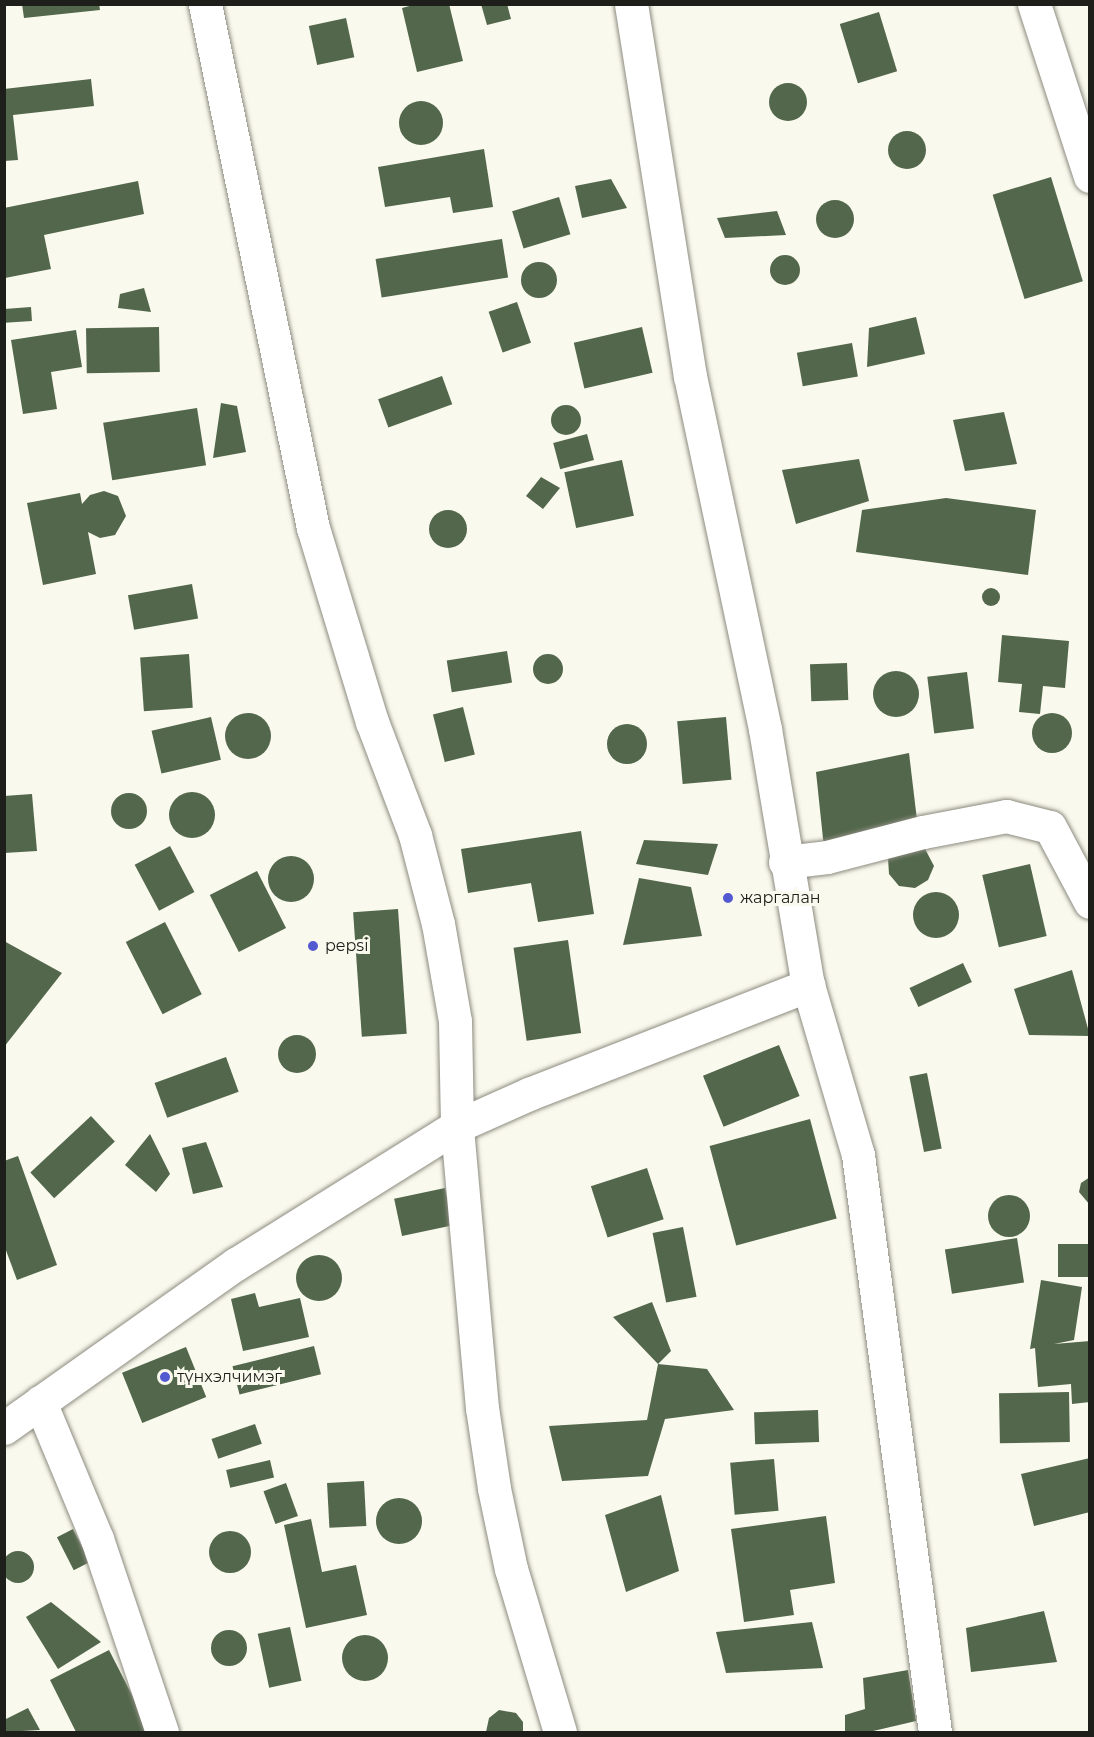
<!DOCTYPE html>
<html>
<head>
<meta charset="utf-8">
<style>
  body { margin:0 }
  #map { position:relative; width:1094px; height:1737px; overflow:hidden; background:#faf9ed; font-family:Montserrat,sans-serif }
  div>[style] { position:absolute }
  .building>* { inset:0; background:#52674b; transform-origin:0 0 }
  .round { border-radius:50% }
  .roads { filter:drop-shadow(0 0 2px #8c8b80) drop-shadow(0 0 2px #8c8b80) }
  .minor>* { height:33px; margin:-16.5px; padding:0 16.5px; transform-origin:16.5px; border-radius:16.5px; background:#fff }
  .dots>* { width:16px; height:16px; translate:-50% -50%; box-sizing:border-box; border:3px solid #faf9ed; border-radius:50% }
  span { translate:-50% -50%; white-space:nowrap; text-align:center; line-height:1.15; -webkit-text-stroke:6px #faf9ed; paint-order:stroke }
  .poi-label { font-size:16px; color:#1e1e1a }
  .left { translate:0 -50%; text-align:left }
  .frame { position:absolute; inset:0; border:6px solid #1e1e1a; pointer-events:none }
</style>
</head>
<body>
<div id="map">
  <div class="building">
    <div style="clip-path:polygon(22px 4px,99px 4px,100px 10px,24px 18px)"></div>
    <div style="clip-path:polygon(417px 4px,449px 4px,463px 61px,417px 72px,402px 8px)"></div>
    <div style="clip-path:polygon(481px 4px,507px 4px,511px 19px,487px 25px)"></div>
    <div style="left:879px;top:12px;width:62px;height:41px;rotate:73deg"></div>
    <div style="left:346px;top:18px;width:40px;height:38px;rotate:78deg"></div>
    <div style="clip-path:polygon(91px 79px,94px 106px,13px 115px,18px 160px,4px 161px,4px 89px)"></div>
    <div class="round" style="left:769px;top:83px;width:38px;height:38px"></div>
    <div class="round" style="left:399px;top:101px;width:44px;height:44px"></div>
    <div class="round" style="left:888px;top:131px;width:38px;height:38px"></div>
    <div style="clip-path:polygon(484px 149px,493px 207px,453px 213px,450px 197px,385px 207px,378px 167px)"></div>
    <div style="left:1051px;top:177px;width:109px;height:61px;rotate:73deg"></div>
    <div style="clip-path:polygon(611px 179px,627px 208px,582px 218px,575px 186px)"></div>
    <div style="clip-path:polygon(138px 181px,144px 214px,44px 235px,51px 269px,5px 278px,4px 208px)"></div>
    <div style="left:559px;top:197px;width:39px;height:49px;rotate:73deg"></div>
    <div class="round" style="left:816px;top:200px;width:38px;height:38px"></div>
    <div style="clip-path:polygon(777px 211px,786px 235px,725px 238px,717px 218px)"></div>
    <div style="left:502px;top:239px;width:39px;height:128px;rotate:81deg"></div>
    <div class="round" style="left:770px;top:255px;width:30px;height:30px"></div>
    <div class="round" style="left:521px;top:262px;width:36px;height:36px"></div>
    <div style="clip-path:polygon(144px 288px,151px 312px,118px 308px,120px 294px)"></div>
    <div style="left:517px;top:302px;width:43px;height:30px;rotate:71deg"></div>
    <div style="left:31px;top:307px;width:14px;height:27px;rotate:86deg"></div>
    <div style="clip-path:polygon(916px 317px,925px 354px,867px 367px,869px 328px)"></div>
    <div style="left:159px;top:327px;width:45px;height:73px;rotate:89deg"></div>
    <div style="left:642px;top:327px;width:47px;height:70px;rotate:77deg"></div>
    <div style="clip-path:polygon(76px 330px,82px 367px,51px 372px,57px 409px,23px 414px,11px 340px)"></div>
    <div style="left:852px;top:343px;width:34px;height:56px;rotate:80deg"></div>
    <div style="left:442px;top:376px;width:30px;height:68px;rotate:70deg"></div>
    <div style="clip-path:polygon(221px 403px,237px 406px,246px 452px,213px 458px)"></div>
    <div class="round" style="left:551px;top:405px;width:30px;height:30px"></div>
    <div style="left:197px;top:408px;width:58px;height:95px;rotate:81deg"></div>
    <div style="clip-path:polygon(1004px 412px,1017px 464px,965px 471px,953px 420px)"></div>
    <div style="left:587px;top:434px;width:27px;height:35px;rotate:75deg"></div>
    <div style="clip-path:polygon(859px 459px,869px 501px,796px 524px,782px 470px)"></div>
    <div style="left:622px;top:460px;width:57px;height:59px;rotate:78deg"></div>
    <div style="clip-path:polygon(541px 477px,560px 488px,543px 509px,526px 496px)"></div>
    <div style="clip-path:polygon(104px 491px,118px 496px,126px 516px,115px 535px,100px 538px,88px 532px,96px 574px,43px 585px,27px 503px,80px 493px,82px 504px,90px 495px)"></div>
    <div style="clip-path:polygon(946px 498px,1036px 510px,1028px 575px,856px 552px,862px 510px)"></div>
    <div class="round" style="left:429px;top:510px;width:38px;height:38px"></div>
    <div style="left:192px;top:584px;width:35px;height:65px;rotate:80deg"></div>
    <div class="round" style="left:982px;top:588px;width:18px;height:18px"></div>
    <div style="clip-path:polygon(1002px 635px,1069px 641px,1065px 688px,1043px 686px,1040px 714px,1019px 712px,1022px 684px,998px 682px)"></div>
    <div style="left:507px;top:651px;width:32px;height:61px;rotate:81deg"></div>
    <div style="left:189px;top:654px;width:54px;height:49px;rotate:86deg"></div>
    <div class="round" style="left:533px;top:654px;width:30px;height:30px"></div>
    <div style="left:847px;top:663px;width:37px;height:37px;rotate:88deg"></div>
    <div class="round" style="left:873px;top:671px;width:46px;height:46px"></div>
    <div style="left:967px;top:672px;width:57px;height:40px;rotate:83deg"></div>
    <div style="left:463px;top:707px;width:49px;height:31px;rotate:76deg"></div>
    <div class="round" style="left:225px;top:713px;width:46px;height:46px"></div>
    <div class="round" style="left:1032px;top:713px;width:40px;height:40px"></div>
    <div style="left:211px;top:717px;width:44px;height:61px;rotate:77deg"></div>
    <div style="left:726px;top:717px;width:63px;height:49px;rotate:85deg"></div>
    <div class="round" style="left:607px;top:724px;width:40px;height:40px"></div>
    <div style="clip-path:polygon(909px 753px,917px 820px,824px 848px,816px 772px)"></div>
    <div class="round" style="left:169px;top:792px;width:46px;height:46px"></div>
    <div class="round" style="left:111px;top:793px;width:36px;height:36px"></div>
    <div style="clip-path:polygon(32px 794px,37px 851px,4px 853px,4px 796px)"></div>
    <div style="clip-path:polygon(581px 831px,594px 914px,538px 922px,531px 883px,468px 893px,461px 849px)"></div>
    <div style="clip-path:polygon(644px 840px,718px 844px,708px 875px,636px 864px)"></div>
    <div style="left:170px;top:846px;width:52px;height:40px;rotate:62deg"></div>
    <div style="clip-path:polygon(924px 847px,934px 866px,928px 880px,915px 888px,899px 886px,889px 874px,888px 858px)"></div>
    <div class="round" style="left:268px;top:856px;width:46px;height:46px"></div>
    <div style="left:1030px;top:864px;width:74px;height:49px;rotate:77deg"></div>
    <div style="left:257px;top:871px;width:64px;height:53px;rotate:63deg"></div>
    <div style="clip-path:polygon(639px 878px,691px 887px,702px 936px,623px 945px)"></div>
    <div class="round" style="left:913px;top:892px;width:46px;height:46px"></div>
    <div style="left:398px;top:909px;width:125px;height:45px;rotate:86deg"></div>
    <div style="left:165px;top:922px;width:81px;height:44px;rotate:63deg"></div>
    <div style="left:568px;top:940px;width:94px;height:55px;rotate:82deg"></div>
    <div style="clip-path:polygon(4px 941px,62px 973px,4px 1047px)"></div>
    <div style="left:963px;top:963px;width:21px;height:59px;rotate:65deg"></div>
    <div style="clip-path:polygon(1072px 970px,1090px 1036px,1029px 1035px,1014px 989px)"></div>
    <div class="round" style="left:278px;top:1035px;width:38px;height:38px"></div>
    <div style="left:779px;top:1045px;width:55px;height:82px;rotate:68deg"></div>
    <div style="left:226px;top:1057px;width:37px;height:76px;rotate:70deg"></div>
    <div style="left:927px;top:1073px;width:77px;height:18px;rotate:79deg"></div>
    <div style="left:91px;top:1116px;width:35px;height:83px;rotate:47deg"></div>
    <div style="left:810px;top:1119px;width:103px;height:104px;rotate:75deg"></div>
    <div style="clip-path:polygon(150px 1134px,170px 1174px,156px 1192px,125px 1165px)"></div>
    <div style="clip-path:polygon(206px 1142px,223px 1187px,193px 1194px,182px 1148px)"></div>
    <div style="clip-path:polygon(18px 1156px,57px 1265px,17px 1280px,4px 1245px,4px 1161px)"></div>
    <div style="left:647px;top:1168px;width:54px;height:59px;rotate:72deg"></div>
    <div style="clip-path:polygon(1090px 1177px,1090px 1205px,1079px 1192px,1081px 1183px)"></div>
    <div style="left:445px;top:1188px;width:38px;height:52px;rotate:78deg"></div>
    <div class="round" style="left:988px;top:1195px;width:42px;height:42px"></div>
    <div style="left:683px;top:1227px;width:71px;height:31px;rotate:79deg"></div>
    <div style="left:1017px;top:1238px;width:45px;height:73px;rotate:81deg"></div>
    <div style="left:1090px;top:1244px;width:33px;height:32px;rotate:90deg"></div>
    <div class="round" style="left:296px;top:1255px;width:46px;height:46px"></div>
    <div style="clip-path:polygon(1041px 1280px,1082px 1287px,1074px 1340px,1054px 1344px,1090px 1341px,1090px 1402px,1072px 1404px,1071px 1384px,1038px 1387px,1035px 1348px,1030px 1349px)"></div>
    <div style="clip-path:polygon(255px 1293px,259px 1307px,300px 1298px,309px 1337px,243px 1351px,231px 1299px)"></div>
    <div style="clip-path:polygon(652px 1302px,671px 1351px,658px 1364px,707px 1369px,734px 1410px,665px 1419px,648px 1476px,562px 1481px,549px 1426px,647px 1420px,658px 1364px,613px 1317px)"></div>
    <div style="left:314px;top:1346px;width:29px;height:84px;rotate:76deg"></div>
    <div style="left:186px;top:1347px;width:54px;height:69px;rotate:68deg"></div>
    <div style="left:1069px;top:1392px;width:50px;height:70px;rotate:89deg"></div>
    <div style="left:818px;top:1410px;width:32px;height:64px;rotate:88deg"></div>
    <div style="left:255px;top:1424px;width:21px;height:46px;rotate:71deg"></div>
    <div style="clip-path:polygon(1090px 1458px,1090px 1512px,1034px 1526px,1021px 1474px)"></div>
    <div style="left:774px;top:1459px;width:52px;height:44px;rotate:85deg"></div>
    <div style="left:270px;top:1460px;width:18px;height:45px;rotate:77deg"></div>
    <div style="left:364px;top:1481px;width:45px;height:37px;rotate:87deg"></div>
    <div style="left:286px;top:1483px;width:35px;height:24px;rotate:70deg"></div>
    <div style="clip-path:polygon(661px 1495px,679px 1571px,626px 1592px,605px 1515px)"></div>
    <div class="round" style="left:376px;top:1498px;width:46px;height:46px"></div>
    <div style="clip-path:polygon(826px 1516px,835px 1583px,790px 1590px,794px 1615px,744px 1622px,731px 1529px)"></div>
    <div style="clip-path:polygon(311px 1519px,322px 1572px,356px 1565px,367px 1615px,306px 1628px,284px 1525px)"></div>
    <div style="left:73px;top:1529px;width:37px;height:18px;rotate:63deg"></div>
    <div class="round" style="left:209px;top:1531px;width:42px;height:42px"></div>
    <div class="round" style="left:2px;top:1551px;width:32px;height:32px"></div>
    <div style="clip-path:polygon(51px 1602px,101px 1642px,58px 1669px,26px 1617px)"></div>
    <div style="clip-path:polygon(1044px 1611px,1057px 1662px,971px 1672px,966px 1628px)"></div>
    <div style="clip-path:polygon(812px 1622px,823px 1668px,726px 1673px,716px 1632px)"></div>
    <div style="left:290px;top:1627px;width:55px;height:33px;rotate:78deg"></div>
    <div class="round" style="left:211px;top:1630px;width:36px;height:36px"></div>
    <div class="round" style="left:342px;top:1635px;width:46px;height:46px"></div>
    <div style="clip-path:polygon(109px 1650px,151px 1732px,76px 1732px,50px 1680px)"></div>
    <div style="clip-path:polygon(908px 1670px,916px 1721px,869px 1732px,845px 1732px,845px 1715px,865px 1709px,863px 1678px)"></div>
    <div style="clip-path:polygon(28px 1708px,40px 1730px,4px 1732px,4px 1720px)"></div>
    <div style="clip-path:polygon(499px 1710px,516px 1713px,523px 1722px,523px 1732px,486px 1732px,489px 1718px)"></div>
  </div>
  <div class="roads">
    <div class="minor">
      <div style="left:631px;top:4px;width:377px;rotate:81deg"></div>
      <div style="left:690px;top:376px;width:361px;rotate:78deg"></div>
      <div style="left:765px;top:729px;width:260px;rotate:80.5deg"></div>
      <div style="left:808px;top:985px;width:177px;rotate:73.6deg"></div>
      <div style="left:858px;top:1155px;width:582px;rotate:82.4deg"></div>
      <div style="left:1034px;top:4px;width:181px;rotate:72deg"></div>
      <div style="left:785px;top:862px;width:42px;rotate:-6.8deg"></div>
      <div style="left:827px;top:857px;width:99px;rotate:-14.6deg"></div>
      <div style="left:923px;top:832px;width:85px;rotate:-10.9deg"></div>
      <div style="left:1006px;top:816px;width:45px;rotate:14deg"></div>
      <div style="left:1050px;top:827px;width:85px;rotate:61.9deg"></div>
      <div style="left:40px;top:1402px;width:148px;rotate:67.4deg"></div>
      <div style="left:97px;top:1539px;width:204px;rotate:71.4deg"></div>
      <div style="left:4px;top:1428px;width:284px;rotate:-35.3deg"></div>
      <div style="left:236px;top:1264px;width:261px;rotate:-32deg"></div>
      <div style="left:457px;top:1126px;width:105px;rotate:-91.1deg"></div>
      <div style="left:455px;top:1021px;width:98px;rotate:-99.9deg"></div>
      <div style="left:438px;top:924px;width:92px;rotate:-104.5deg"></div>
      <div style="left:415px;top:835px;width:121px;rotate:-110.8deg"></div>
      <div style="left:372px;top:722px;width:203px;rotate:-106.9deg"></div>
      <div style="left:313px;top:528px;width:535px;rotate:-101.65deg"></div>
      <div style="left:560px;top:1732px;width:170px;rotate:-106.7deg"></div>
      <div style="left:511px;top:1569px;width:83px;rotate:-101.9deg"></div>
      <div style="left:494px;top:1488px;width:81px;rotate:-98.5deg"></div>
      <div style="left:482px;top:1408px;width:283px;rotate:-95.1deg"></div>
      <div style="left:457px;top:1126px;width:79px;rotate:-24deg"></div>
      <div style="left:529px;top:1094px;width:300px;rotate:-21.3deg"></div>
    </div>
  </div>
  <div class="dots">
    <div style="left:728px;top:898px;background:#5359d0"></div>
    <div style="left:313px;top:946px;background:#5359d0"></div>
    <div style="left:165px;top:1377px;background:#5359d0"></div>
  </div>
  <div class="poi-label">
    <span class="left" style="left:740px;top:898px">жаргалан</span>
    <span class="left" style="left:325px;top:946px">pepsi</span>
    <span class="left" style="left:177px;top:1377px">түнхэлчимэг</span>
  </div>
  <div class="frame"></div>
</div>
</body>
</html>
